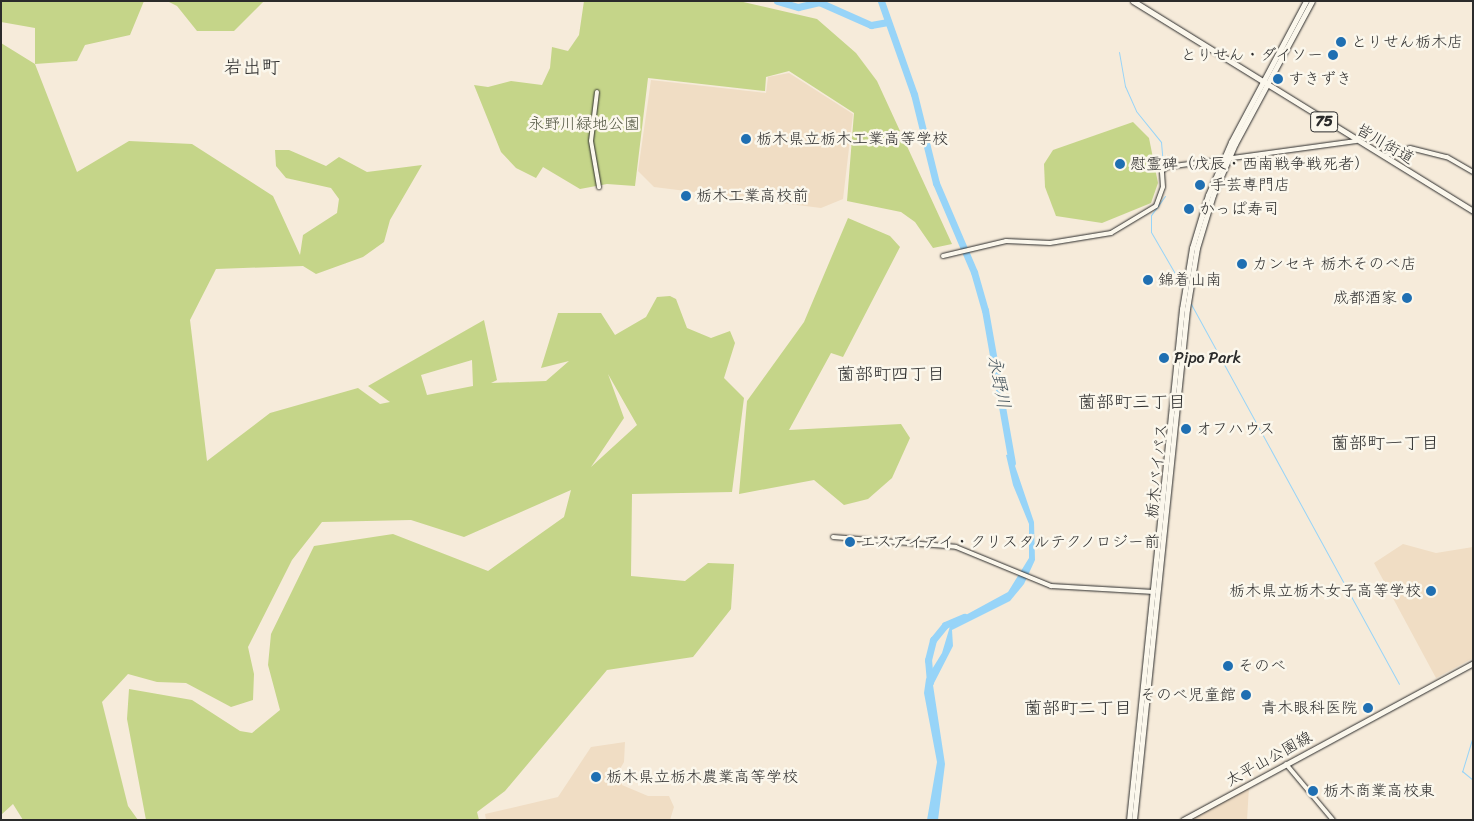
<!DOCTYPE html>
<html>
<head>
<meta charset="utf-8">
<style>
  body { margin:0 }
  #map { position:relative; width:1474px; height:821px; overflow:hidden; background:#f6ebda; font-family:Sriracha,"Klee One",sans-serif }
  div>[style] { position:absolute }
  .built>* { inset:0; background:#f0ddc4 }
  .green>* { inset:0; background:#c5d589 }
  .water>* { inset:0; background:#97d4f8 }
  .stream>* { height:1px; margin:-0.5px; padding:0 0.5px; transform-origin:0.5px; border-radius:0.5px; background:#97d4f8 }
  .river>* { height:7px; margin:-3.5px; padding:0 3.5px; transform-origin:3.5px; border-radius:3.5px; background:#97d4f8 }
  .roads { filter:drop-shadow(0 0 1px #2b2b2b) drop-shadow(0 0 1px #2b2b2b) }
  .minor>* { height:4px; margin:-2px; padding:0 2px; transform-origin:2px; border-radius:2px; background:#fbf7ec }
  .major>* { height:5px; margin:-2.5px; padding:0 2.5px; transform-origin:2.5px; border-radius:2.5px; background:#fbf7ec }
  .dots>* { width:14px; height:14px; translate:-50% -50%; box-sizing:border-box; border:2px solid #fbf7ec; border-radius:50% }
  span { translate:-50% -50%; white-space:nowrap; text-align:center; line-height:1.15; -webkit-text-stroke:5px #fbf7ec; paint-order:stroke }
  .shield-label span { padding:1px 4px; background:#fbf7ec; border:1px solid; border-radius:4px; -webkit-text-stroke-width:0 }
  .shield-label { font-size:15px; color:#2b2b2b; font-weight:700 }
  .poi-label { font-size:16px; color:#2b2b2b }
  .left { translate:0 -50%; text-align:left }
  .right { translate:-100% -50%; text-align:right }
  .park-label { font-size:16px; color:#525642 }
  .street-label { font-size:16px; color:#2b2b2b }
  .neighbourhood-label { font-size:18px; color:#2b2b2b }
  .water-label { font-size:18px; color:#46555e; font-style:italic }
  .quarter-label { font-size:19px; color:#2b2b2b }
  .frame { position:absolute; inset:0; border:2px solid #2b2b2b; pointer-events:none }
</style>
</head>
<body>
<div id="map">
  <div class="built">
    <div style="clip-path:polygon(789px 73px,853px 114px,843px 199px,821px 208px,654px 187px,638px 171px,651px 80px,766px 93px,768px 77px)"></div>
    <div style="clip-path:polygon(1403px 544px,1436px 553px,1473px 547px,1473px 658px,1436px 678px,1374px 563px)"></div>
    <div style="clip-path:polygon(625px 742px,624px 762px,620px 769px,622px 785px,648px 796px,669px 796px,674px 807px,670px 820px,486px 820px,485px 814px,558px 797px,591px 747px)"></div>
    <div style="clip-path:polygon(1249px 787px,1247px 820px,1189px 820px,1226px 799px)"></div>
  </div>
  <div class="green">
    <div style="clip-path:polygon(evenodd,1px 1px,144px 1px,130px 35px,85px 45px,77px 61px,35px 64px,77px 172px,129px 141px,192px 144px,273px 196px,300px 255px,303px 235px,337px 213px,339px 199px,331px 188px,286px 178px,276px 166px,275px 150px,289px 150px,326px 166px,339px 157px,367px 172px,422px 165px,390px 220px,384px 242px,363px 257px,316px 274px,303px 266px,216px 269px,190px 320px,207px 461px,270px 413px,358px 388px,380px 404px,390px 402px,368px 386px,484px 320px,497px 380px,491px 383px,546px 381px,569px 361px,541px 368px,558px 313px,601px 313px,615px 335px,646px 317px,657px 297px,670px 296px,676px 299px,687px 328px,711px 338px,730px 331px,735px 343px,724px 378px,744px 398px,732px 492px,632px 494px,631px 576px,685px 581px,708px 563px,734px 564px,731px 609px,693px 657px,607px 670px,505px 791px,477px 812px,479px 820px,146px 820px,127px 719px,129px 689px,192px 700px,240px 731px,252px 733px,280px 710px,268px 665px,271px 634px,314px 546px,393px 534px,488px 571px,564px 517px,571px 490px,464px 537px,411px 520px,322px 522px,292px 560px,248px 647px,254px 674px,253px 700px,231px 707px,186px 683px,157px 682px,128px 674px,102px 702px,128px 806px,138px 820px,23px 820px,13px 804px,1px 815px,1px 43px,35px 64px,35px 28px,1px 22px,1px 1px,472px 360px,473px 386px,427px 395px,421px 375px,472px 360px,1px 1px,608px 374px,637px 425px,591px 467px,624px 418px,608px 374px)"></div>
    <div style="clip-path:polygon(167px 1px,264px 1px,234px 31px,197px 31px,177px 6px)"></div>
    <div style="clip-path:polygon(584px 1px,739px 1px,817px 19px,856px 53px,877px 81px,952px 244px,933px 248px,915px 222px,901px 212px,847px 201px,854px 113px,789px 71px,766px 77px,765px 91px,648px 78px,635px 186px,607px 184px,580px 189px,543px 167px,536px 178px,516px 168px,501px 152px,474px 85px,488px 87px,511px 81px,542px 85px,550px 68px,552px 47px,568px 51px,579px 35px)"></div>
    <div style="clip-path:polygon(1133px 122px,1149px 138px,1158px 183px,1151px 203px,1102px 223px,1056px 216px,1045px 187px,1044px 164px,1053px 150px)"></div>
    <div style="clip-path:polygon(848px 218px,890px 236px,900px 247px,843px 357px,831px 353px,789px 430px,901px 424px,910px 438px,892px 478px,868px 499px,844px 505px,814px 480px,739px 494px,747px 401px,804px 322px)"></div>
  </div>
  <div class="water">
    <div style="clip-path:polygon(1011px 454px,1034px 522px,1035px 560px,1024px 584px,1010px 601px,952px 630px,953px 646px,933px 685px,945px 764px,938px 820px,927px 820px,937px 762px,924px 693px,926px 679px,942px 653px,951px 623px,1008px 592px,1029px 558px,1029px 524px,1013px 485px,1006px 455px)"></div>
  </div>
  <div class="stream">
    <div style="left:1119px;top:52px;width:35px;rotate:80deg"></div>
    <div style="left:1125px;top:86px;width:27px;rotate:66deg"></div>
    <div style="left:1136px;top:111px;width:40px;rotate:51deg"></div>
    <div style="left:1161px;top:142px;width:21px;rotate:85deg"></div>
    <div style="left:1165px;top:196px;width:24px;rotate:126deg"></div>
    <div style="left:1151px;top:215px;width:17px;rotate:90deg"></div>
    <div style="left:1151px;top:232px;width:58px;rotate:59.9deg"></div>
    <div style="left:1191px;top:304px;width:433px;rotate:61.3deg"></div>
    <div style="left:1473px;top:736px;width:37px;rotate:107deg"></div>
    <div style="left:1462px;top:771px;width:14px;rotate:39deg"></div>
  </div>
  <div class="river">
    <div style="left:777px;top:1px;width:22px;rotate:16deg"></div>
    <div style="left:798px;top:7px;width:22px;rotate:-13deg"></div>
    <div style="left:819px;top:2px;width:57px;rotate:23.9deg"></div>
    <div style="left:871px;top:25px;width:17px;rotate:-10deg"></div>
    <div style="left:881px;top:1px;width:99px;rotate:70.5deg"></div>
    <div style="left:914px;top:94px;width:92px;rotate:76.1deg"></div>
    <div style="left:936px;top:183px;width:97px;rotate:66.9deg"></div>
    <div style="left:974px;top:272px;width:40px;rotate:74deg"></div>
    <div style="left:985px;top:310px;width:155px;rotate:80deg"></div>
    <div style="left:930px;top:682px;width:22px;rotate:-95deg"></div>
    <div style="left:928px;top:660px;width:21px;rotate:-76deg"></div>
    <div style="left:933px;top:640px;width:19px;rotate:-51deg"></div>
    <div style="left:945px;top:625px;width:21px;rotate:-23deg"></div>
  </div>
  <div class="roads">
    <div class="minor">
      <div style="left:597px;top:92px;width:49px;rotate:97deg"></div>
      <div style="left:591px;top:141px;width:47px;rotate:80.1deg"></div>
      <div style="left:1384px;top:156px;width:27px;rotate:-17deg"></div>
      <div style="left:1410px;top:148px;width:38px;rotate:14deg"></div>
      <div style="left:1447px;top:157px;width:30px;rotate:30deg"></div>
      <div style="left:943px;top:256px;width:65px;rotate:-13.4deg"></div>
      <div style="left:1006px;top:241px;width:44px;rotate:2.6deg"></div>
      <div style="left:1050px;top:243px;width:62px;rotate:-9.3deg"></div>
      <div style="left:1111px;top:233px;width:52px;rotate:-31deg"></div>
      <div style="left:1156px;top:206px;width:20px;rotate:-70deg"></div>
      <div style="left:1163px;top:187px;width:16px;rotate:-94deg"></div>
      <div style="left:1162px;top:171px;width:6px;rotate:-39deg"></div>
      <div style="left:1167px;top:167px;width:191px;rotate:-7.8deg"></div>
      <div style="left:833px;top:537px;width:123px;rotate:4.6deg"></div>
      <div style="left:956px;top:547px;width:103px;rotate:22.3deg"></div>
      <div style="left:1051px;top:586px;width:103px;rotate:3.3deg"></div>
      <div style="left:1286px;top:764px;width:73px;rotate:50deg"></div>
    </div>
    <div class="major">
      <div style="left:1133px;top:1px;width:400px;rotate:31.7deg"></div>
      <div style="left:1129px;top:820px;width:514px;rotate:-84.08deg"></div>
      <div style="left:1182px;top:309px;width:62px;rotate:-80.7deg"></div>
      <div style="left:1192px;top:248px;width:55px;rotate:-73.2deg"></div>
      <div style="left:1208px;top:195px;width:58px;rotate:-66.5deg"></div>
      <div style="left:1231px;top:142px;width:160px;rotate:-62deg"></div>
      <div style="left:1134px;top:820px;width:514px;rotate:-84.08deg"></div>
      <div style="left:1187px;top:309px;width:62px;rotate:-80.7deg"></div>
      <div style="left:1197px;top:248px;width:55px;rotate:-73.2deg"></div>
      <div style="left:1213px;top:195px;width:56px;rotate:-66.7deg"></div>
      <div style="left:1235px;top:144px;width:162px;rotate:-61.7deg"></div>
      <div style="left:1183px;top:820px;width:330px;rotate:-28.4deg"></div>
    </div>
  </div>
  <div class="dots">
    <div style="left:1341px;top:42px;background:#1f6fb2"></div>
    <div style="left:1333px;top:55px;background:#1f6fb2"></div>
    <div style="left:1278px;top:79px;background:#1f6fb2"></div>
    <div style="left:746px;top:139px;background:#1f6fb2"></div>
    <div style="left:1120px;top:164px;background:#1f6fb2"></div>
    <div style="left:1200px;top:185px;background:#1f6fb2"></div>
    <div style="left:686px;top:196px;background:#1f6fb2"></div>
    <div style="left:1189px;top:209px;background:#1f6fb2"></div>
    <div style="left:1242px;top:264px;background:#1f6fb2"></div>
    <div style="left:1148px;top:280px;background:#1f6fb2"></div>
    <div style="left:1407px;top:298px;background:#1f6fb2"></div>
    <div style="left:1164px;top:358px;background:#1f6fb2"></div>
    <div style="left:1186px;top:429px;background:#1f6fb2"></div>
    <div style="left:850px;top:542px;background:#1f6fb2"></div>
    <div style="left:1431px;top:591px;background:#1f6fb2"></div>
    <div style="left:1228px;top:666px;background:#1f6fb2"></div>
    <div style="left:1246px;top:695px;background:#1f6fb2"></div>
    <div style="left:1368px;top:708px;background:#1f6fb2"></div>
    <div style="left:596px;top:777px;background:#1f6fb2"></div>
    <div style="left:1313px;top:791px;background:#1f6fb2"></div>
  </div>
  <div class="shield-label">
    <span style="left:1324px;top:122px">75</span>
  </div>
  <div class="poi-label">
    <span class="left" style="left:1351px;top:42px">とりせん栃木店</span>
    <span class="right" style="left:1323px;top:55px">とりせん・ダイソー</span>
    <span class="left" style="left:1288px;top:79px">すきずき</span>
    <span class="left" style="left:756px;top:139px">栃木県立栃木工業高等学校</span>
    <span class="left" style="left:1130px;top:164px">慰霊碑（戊辰・西南戦争戦死者）</span>
    <span class="left" style="left:1210px;top:185px">手芸専門店</span>
    <span class="left" style="left:696px;top:196px">栃木工業高校前</span>
    <span class="left" style="left:1199px;top:209px">かっぱ寿司</span>
    <span class="left" style="left:1252px;top:264px">カンセキ 栃木そのべ店</span>
    <span class="left" style="left:1158px;top:280px">錦着山南</span>
    <span class="right" style="left:1397px;top:298px">成都酒家</span>
    <span class="left" style="left:1174px;top:358px">Pipo Park</span>
    <span class="left" style="left:1196px;top:429px">オフハウス</span>
    <span class="left" style="left:860px;top:542px">エスアイアイ・クリスタルテクノロジー前</span>
    <span class="right" style="left:1421px;top:591px">栃木県立栃木女子高等学校</span>
    <span class="left" style="left:1238px;top:666px">そのべ</span>
    <span class="right" style="left:1236px;top:695px">そのべ児童館</span>
    <span class="right" style="left:1357px;top:708px">青木眼科医院</span>
    <span class="left" style="left:606px;top:777px">栃木県立栃木農業高等学校</span>
    <span class="left" style="left:1323px;top:791px">栃木商業高校東</span>
  </div>
  <div class="park-label">
    <span style="left:584px;top:124px">永野川緑地公園</span>
  </div>
  <div class="street-label">
    <span style="left:1385px;top:144px;rotate:30deg">皆川街道</span>
    <span style="left:1157px;top:471px;rotate:-84deg">栃木バイパス</span>
    <span style="left:1269px;top:759px;rotate:-29deg">太平山公園線</span>
  </div>
  <div class="neighbourhood-label">
    <span style="left:891px;top:374px">薗部町四丁目</span>
    <span style="left:1132px;top:402px">薗部町三丁目</span>
    <span style="left:1385px;top:443px">薗部町一丁目</span>
    <span style="left:1078px;top:708px">薗部町二丁目</span>
  </div>
  <div class="water-label">
    <span style="left:999px;top:382px;rotate:79deg">永野川</span>
  </div>
  <div class="quarter-label">
    <span style="left:252px;top:67px">岩出町</span>
  </div>
  <div class="frame"></div>
</div>
</body>
</html>
